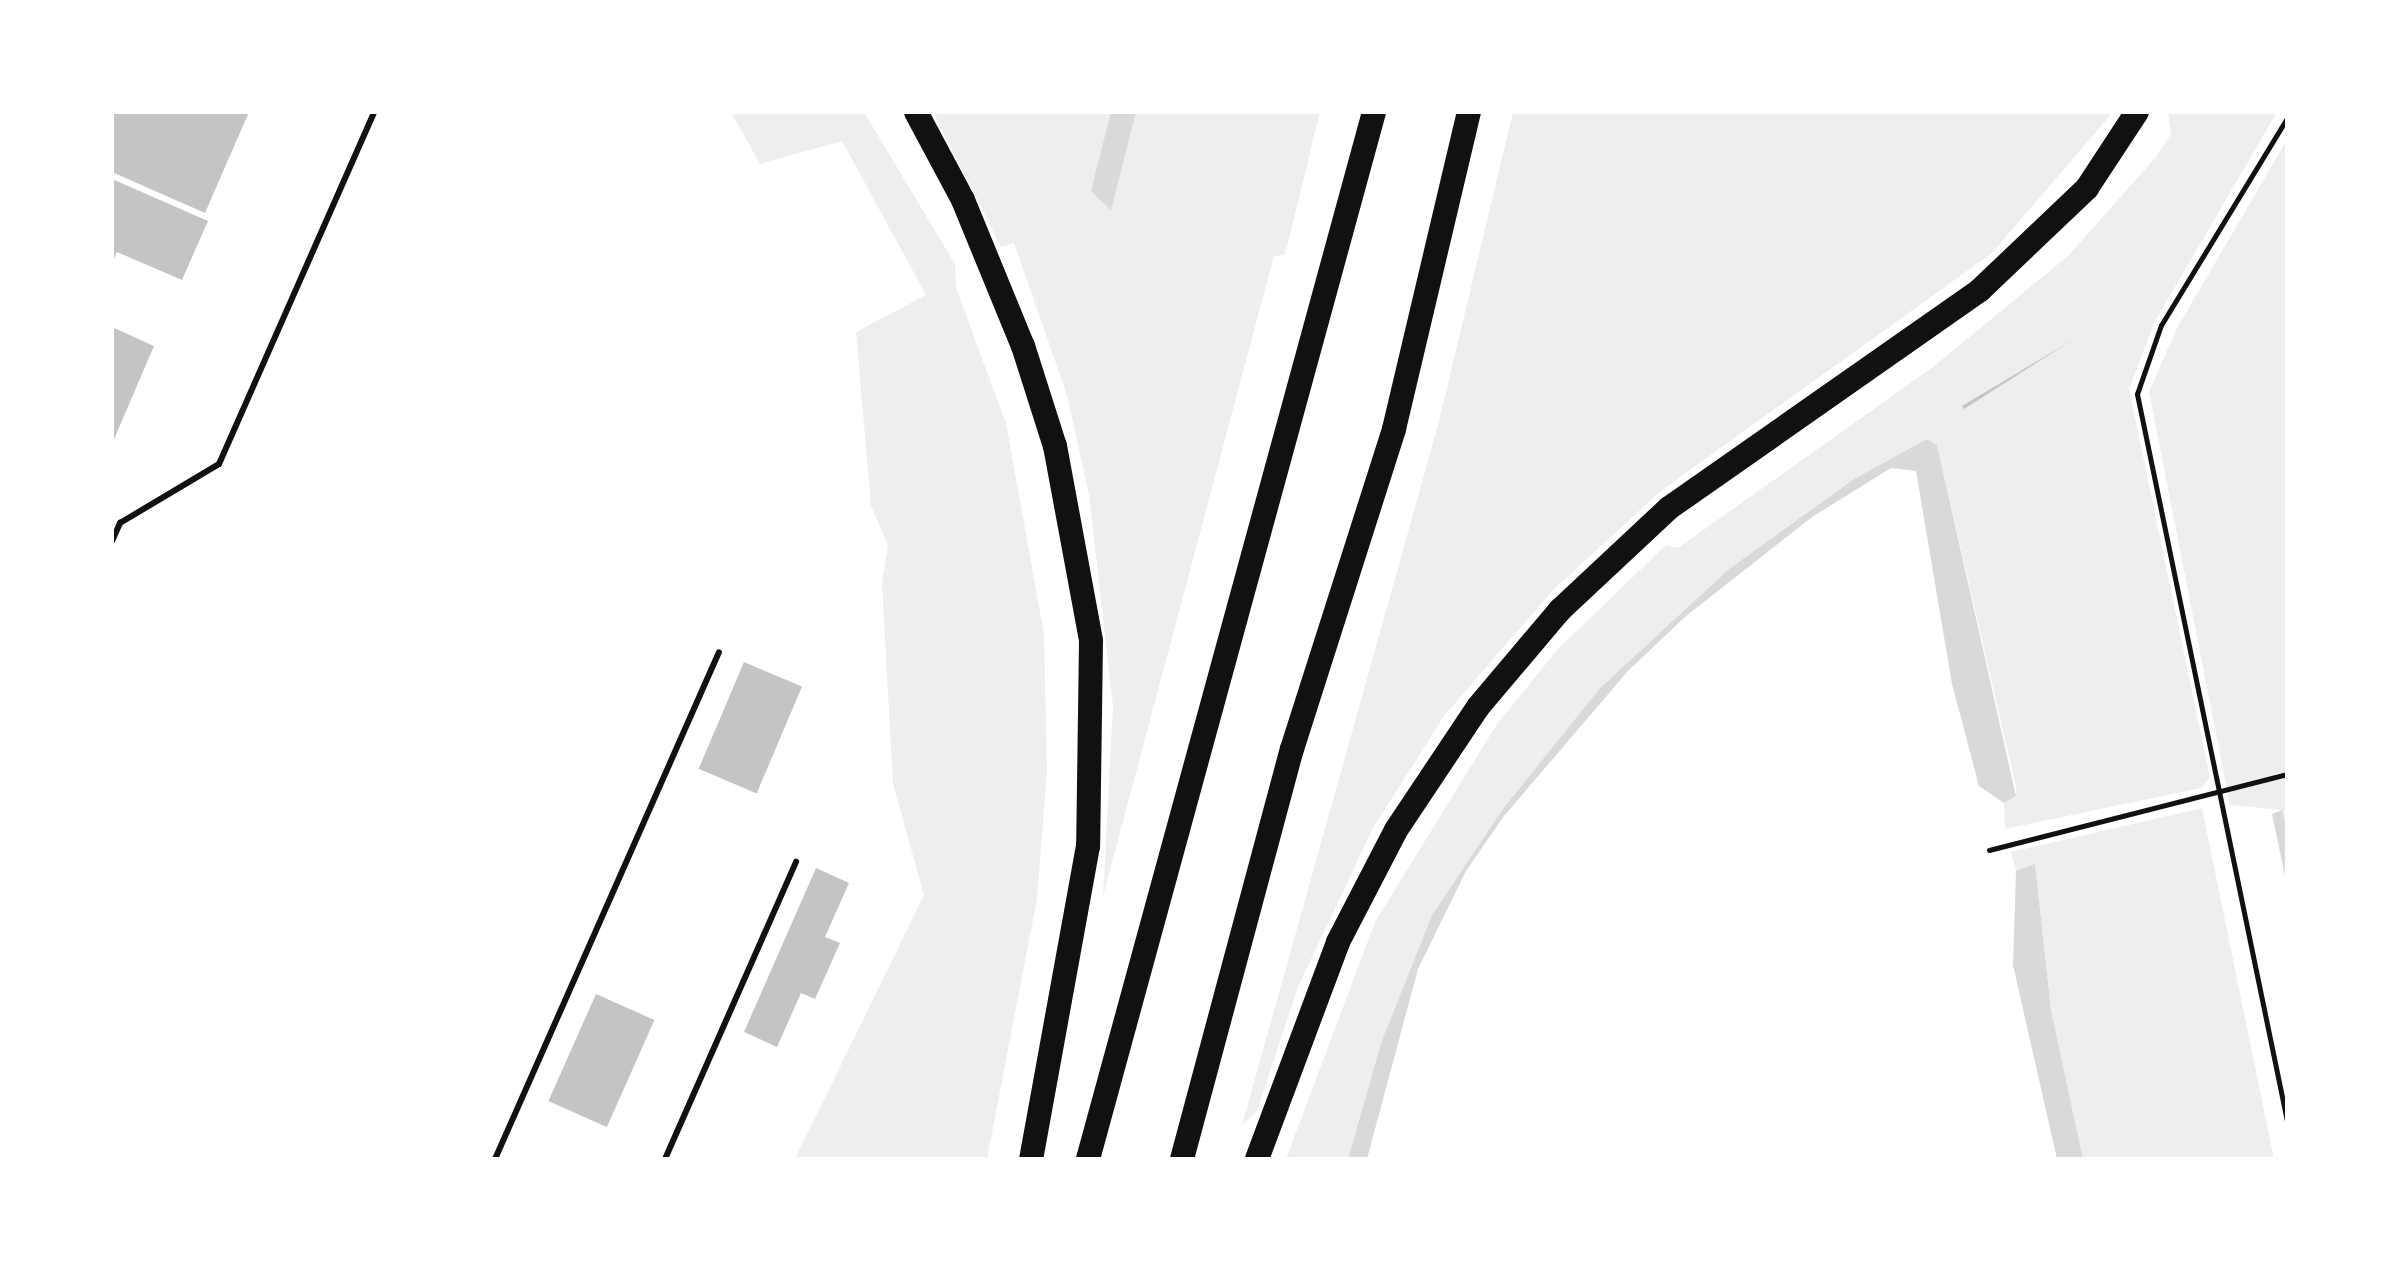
<!DOCTYPE html>
<html>
<head>
<meta charset="utf-8">
<style>
  body { margin:0 }
  #map { position:relative; width:2399px; height:1271px; overflow:hidden; background:#fff; font-family:"Exo 2",sans-serif }
  div>[style] { position:absolute }
  .green>* { inset:0; background:#eee }
  .water>* { inset:0; background:#d9d9d9 }
  .building>* { inset:0; background:#c4c4c4; transform-origin:0 0 }
  .path>* { height:5px; margin:-2.5px; padding:0 2.5px; transform-origin:2.5px; border-radius:2.5px; background:#111 }
  .service>* { height:6px; margin:-3px; padding:0 3px; transform-origin:3px; border-radius:3px; background:#111 }
  .motorway>* { height:24px; margin:-12px; padding:0 12px; transform-origin:12px; border-radius:12px; background:#111 }
  span { translate:-50% -50%; white-space:nowrap; text-align:center; line-height:1.15; -webkit-text-stroke:8px #fff; paint-order:stroke }
  .frame { position:absolute; inset:0; border:114px solid #fff; pointer-events:none }
</style>
</head>
<body>
<div id="map">
  <div class="green">
    <div style="clip-path:polygon(731px 112px,864px 112px,955px 264px,956px 288px,1006px 423px,1044px 634px,1047px 770px,1037px 899px,987px 1159px,795px 1159px,924px 895px,893px 784px,882px 583px,888px 545px,871px 506px,856px 332px,926px 295px,842px 141px,760px 164px)"></div>
    <div style="clip-path:polygon(933px 112px,1320px 112px,1285px 255px,1274px 256px,1103px 896px,1113px 706px,1089px 495px,1067px 395px,1014px 243px,1001px 247px)"></div>
    <div style="clip-path:polygon(1513px 112px,2113px 112px,1992px 253px,1662px 490px,1552px 591px,1444px 716px,1373px 828px,1298px 987px,1257px 1111px,1242px 1125px,1438px 425px)"></div>
    <div style="clip-path:polygon(2168px 112px,2277px 112px,2154px 323px,2129px 389px,2210px 777px,2201px 788px,2005px 829px,2004px 803px,2016px 796px,2016px 787px,1937px 445px,1927px 439px,1854px 479px,1729px 569px,1600px 688px,1502px 810px,1432px 915px,1381px 1043px,1348px 1159px,1286px 1159px,1375px 922px,1497px 724px,1557px 650px,1666px 545px,1678px 548px,1933px 367px,2068px 256px,2156px 157px,2171px 134px)"></div>
    <div style="clip-path:polygon(2287px 140px,2287px 831px,2282px 810px,2230px 805px,2149px 392px,2177px 328px)"></div>
    <div style="clip-path:polygon(2202px 808px,2274px 1159px,2083px 1159px,2051px 1010px,2035px 865px,2016px 871px,2011px 852px)"></div>
  </div>
  <div class="water">
    <div style="clip-path:polygon(1111px 112px,1136px 112px,1111px 210px,1091px 191px)"></div>
    <div style="clip-path:polygon(1927px 439px,1937px 445px,2016px 796px,2004px 803px,1979px 786px,1952px 684px,1916px 471px,1891px 468px,1812px 517px,1686px 616px,1628px 671px,1504px 816px,1466px 871px,1418px 969px,1367px 1159px,1348px 1159px,1381px 1043px,1432px 915px,1502px 810px,1600px 688px,1729px 569px,1854px 479px)"></div>
    <div style="clip-path:polygon(2282px 810px,2287px 831px,2287px 885px,2272px 814px)"></div>
    <div style="clip-path:polygon(2035px 864px,2051px 1010px,2083px 1159px,2057px 1159px,2013px 965px,2016px 871px)"></div>
  </div>
  <div class="building">
    <div style="clip-path:polygon(112px 112px,249px 112px,205px 213px,112px 172px)"></div>
    <div style="clip-path:polygon(112px 179px,208px 221px,182px 280px,117px 252px,112px 263px)"></div>
    <div style="clip-path:polygon(112px 327px,154px 346px,112px 444px)"></div>
    <div style="clip-path:polygon(2074px 339px,1964px 409px,1962px 406px)"></div>
    <div style="left:744px;top:662px;width:63px;height:116px;rotate:23deg"></div>
    <div style="clip-path:polygon(816px 868px,849px 883px,825px 937px,840px 943px,815px 999px,801px 993px,777px 1047px,744px 1032px)"></div>
    <div style="left:596px;top:994px;width:64px;height:117px;rotate:24deg"></div>
  </div>
  <div class="path">
    <div style="left:2287px;top:118px;width:242px;rotate:121.3deg"></div>
    <div style="left:2161px;top:325px;width:73px;rotate:109.2deg"></div>
    <div style="left:2137px;top:394px;width:742px;rotate:78.34deg"></div>
    <div style="left:1989px;top:850px;width:308px;rotate:-14.3deg"></div>
  </div>
  <div class="service">
    <div style="left:112px;top:541px;width:20px;rotate:-66deg"></div>
    <div style="left:120px;top:523px;width:115px;rotate:-30.8deg"></div>
    <div style="left:219px;top:464px;width:385px;rotate:-66.2deg"></div>
    <div style="left:495px;top:1159px;width:554px;rotate:-66.16deg"></div>
    <div style="left:665px;top:1159px;width:325px;rotate:-66.2deg"></div>
  </div>
  <div class="motorway">
    <div style="left:916px;top:112px;width:100px;rotate:61.9deg"></div>
    <div style="left:963px;top:200px;width:158px;rotate:67.7deg"></div>
    <div style="left:1023px;top:346px;width:105px;rotate:72.3deg"></div>
    <div style="left:1055px;top:446px;width:198px;rotate:79.5deg"></div>
    <div style="left:1091px;top:641px;width:205px;rotate:90.8deg"></div>
    <div style="left:1088px;top:846px;width:318px;rotate:100.3deg"></div>
    <div style="left:1088px;top:1159px;width:1085px;rotate:-74.72deg"></div>
    <div style="left:1182px;top:1159px;width:424px;rotate:-75deg"></div>
    <div style="left:1292px;top:749px;width:336px;rotate:-72.3deg"></div>
    <div style="left:1394px;top:429px;width:326px;rotate:-76.7deg"></div>
    <div style="left:1257px;top:1159px;width:232px;rotate:-69.5deg"></div>
    <div style="left:1338px;top:942px;width:126px;rotate:-62.6deg"></div>
    <div style="left:1396px;top:830px;width:148px;rotate:-56.3deg"></div>
    <div style="left:1478px;top:707px;width:127px;rotate:-49.8deg"></div>
    <div style="left:1560px;top:610px;width:149px;rotate:-43.1deg"></div>
    <div style="left:1669px;top:508px;width:380px;rotate:-35deg"></div>
    <div style="left:1980px;top:290px;width:148px;rotate:-43.6deg"></div>
    <div style="left:2087px;top:188px;width:91px;rotate:-56.7deg"></div>
  </div>
  <div class="frame"></div>
</div>
</body>
</html>
